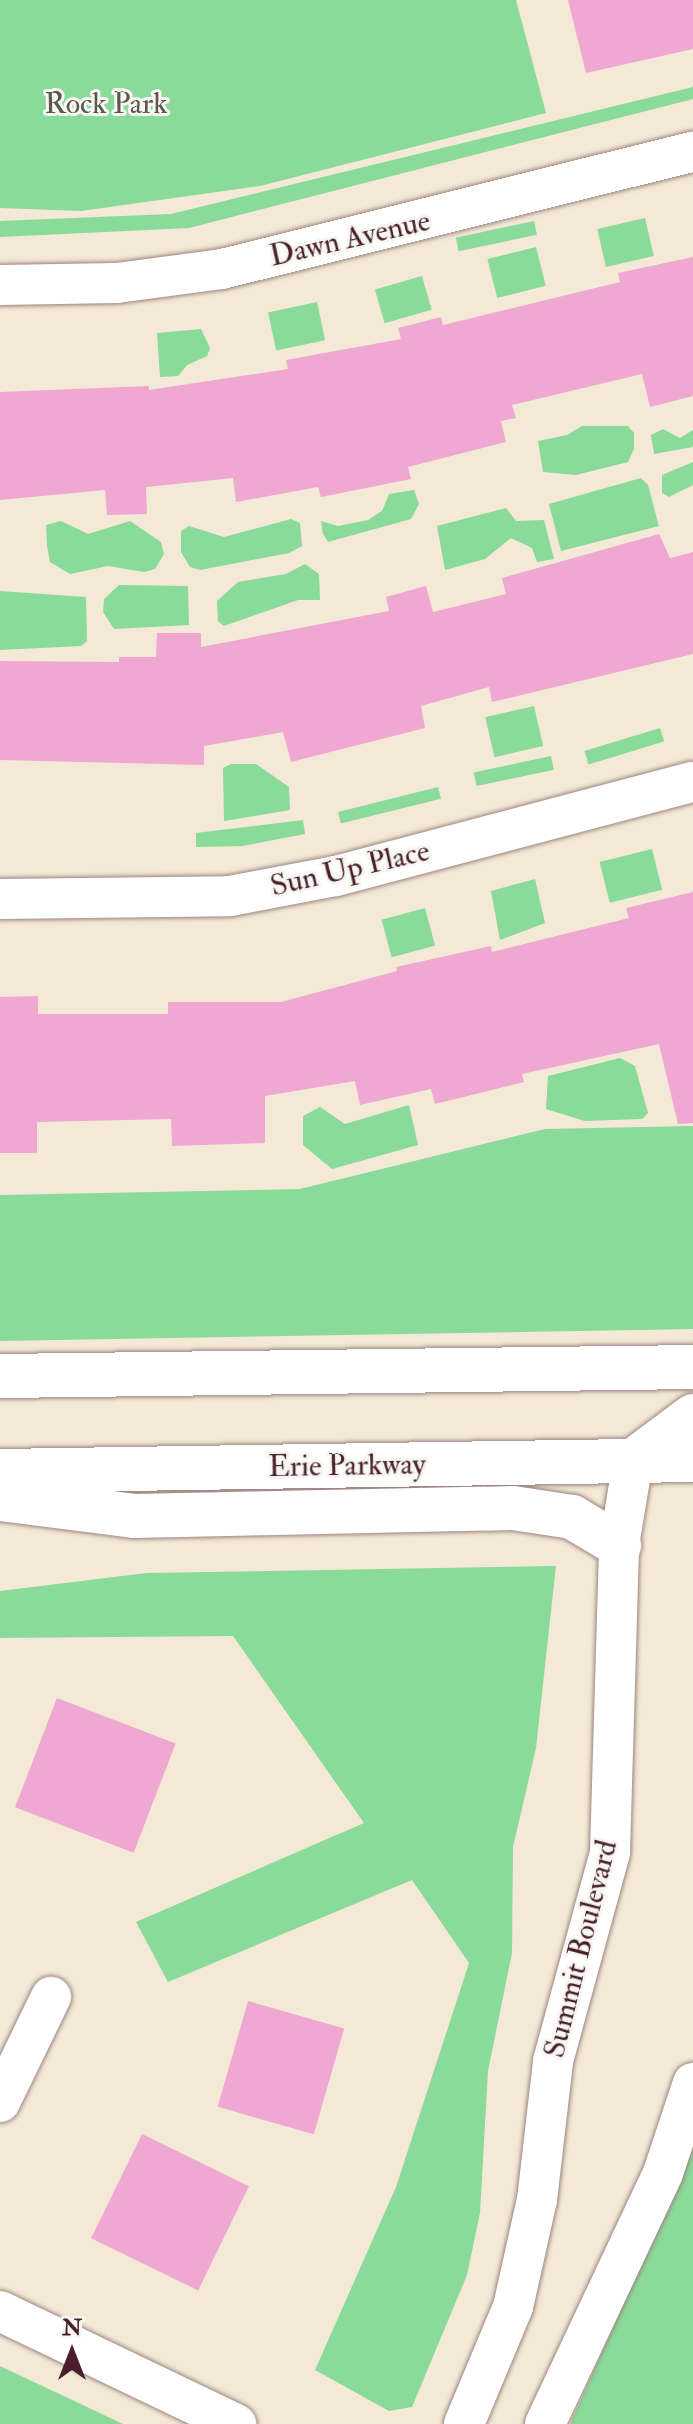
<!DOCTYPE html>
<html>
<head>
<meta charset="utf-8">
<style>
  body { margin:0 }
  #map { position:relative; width:693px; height:2424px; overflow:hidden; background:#f3e9d6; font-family:"IM FELL Double Pica",serif }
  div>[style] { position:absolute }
  .green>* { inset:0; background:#8ada9a; transform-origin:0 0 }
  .building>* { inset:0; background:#eea8d1; transform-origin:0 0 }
  .roads { filter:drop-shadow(0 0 2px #9e8480) drop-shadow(0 0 2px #9e8480) }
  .minor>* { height:40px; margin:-20px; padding:0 20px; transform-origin:20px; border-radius:20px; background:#fff }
  .secondary>* { height:44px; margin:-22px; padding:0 22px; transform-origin:22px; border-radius:22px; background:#fff }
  span { translate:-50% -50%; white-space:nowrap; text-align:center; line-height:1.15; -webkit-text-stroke:6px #f6f6f2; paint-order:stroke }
  .park-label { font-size:30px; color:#5d574c }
  .street-label { font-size:30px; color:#4a1f2b }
  .north { position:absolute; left:32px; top:2312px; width:80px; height:80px; -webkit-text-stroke:6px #f6f6f2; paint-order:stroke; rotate:0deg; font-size:22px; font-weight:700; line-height:32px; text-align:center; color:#4a1f2b }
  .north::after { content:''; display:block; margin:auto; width:28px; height:36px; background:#4a1f2b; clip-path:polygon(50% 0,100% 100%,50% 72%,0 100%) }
</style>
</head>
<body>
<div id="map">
  <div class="green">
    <div style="clip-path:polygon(0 0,516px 0,546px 113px,260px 186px,81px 211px,0 208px)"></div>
    <div style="clip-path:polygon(693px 87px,693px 99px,189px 228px,0 237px,0 221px,171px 214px)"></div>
    <div style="left:645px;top:218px;width:39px;height:49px;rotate:77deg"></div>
    <div style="left:534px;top:221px;width:14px;height:80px;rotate:78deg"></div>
    <div style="left:536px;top:247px;width:40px;height:50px;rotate:76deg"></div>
    <div style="left:422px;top:276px;width:35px;height:49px;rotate:74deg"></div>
    <div style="left:317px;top:302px;width:39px;height:50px;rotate:78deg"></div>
    <div style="clip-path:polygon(201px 329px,210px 348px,207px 356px,187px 365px,178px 376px,160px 377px,157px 333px)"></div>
    <div style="clip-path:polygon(582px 426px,628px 426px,634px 433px,634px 449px,628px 462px,576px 475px,543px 472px,538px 441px,567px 435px)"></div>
    <div style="clip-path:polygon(663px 429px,680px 438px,693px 430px,693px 447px,654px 454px,651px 435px)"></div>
    <div style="clip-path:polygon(693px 462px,693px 485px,669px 497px,662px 493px,662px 475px)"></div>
    <div style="clip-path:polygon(641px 478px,648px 485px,659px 526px,561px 551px,549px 504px)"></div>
    <div style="clip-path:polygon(414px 490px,419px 504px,411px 519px,328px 542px,323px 534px,321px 521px,338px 526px,368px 520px,382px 511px,389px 494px)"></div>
    <div style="clip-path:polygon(506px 508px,516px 521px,544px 520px,554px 559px,537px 562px,532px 548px,511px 538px,485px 559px,445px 570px,437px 526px)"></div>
    <div style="clip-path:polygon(291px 519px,300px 523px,302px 546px,289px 553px,200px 570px,190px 567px,181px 552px,181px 531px,189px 526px,224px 537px)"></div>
    <div style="clip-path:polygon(61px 521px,88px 534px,130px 521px,161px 542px,164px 554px,155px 569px,144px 572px,108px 566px,70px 574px,50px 562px,47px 546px,46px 525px)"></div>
    <div style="clip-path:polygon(305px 564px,319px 574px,320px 600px,298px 600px,224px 626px,218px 621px,217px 601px,238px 582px,286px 574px)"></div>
    <div style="clip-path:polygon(119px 585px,188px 586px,189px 625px,114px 629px,103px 612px,104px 599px)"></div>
    <div style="clip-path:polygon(0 591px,86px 597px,87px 641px,81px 646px,0 650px)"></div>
    <div style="left:534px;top:706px;width:41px;height:50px;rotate:77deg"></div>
    <div style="left:660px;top:728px;width:14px;height:79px;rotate:73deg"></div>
    <div style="left:551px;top:756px;width:14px;height:79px;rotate:78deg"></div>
    <div style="clip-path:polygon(231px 764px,256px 764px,289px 787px,290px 810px,224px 821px,223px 768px)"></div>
    <div style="left:438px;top:787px;width:12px;height:103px;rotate:76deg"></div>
    <div style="clip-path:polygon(303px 820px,305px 834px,243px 846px,196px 847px,196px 833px)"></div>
    <div style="left:652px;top:849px;width:42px;height:54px;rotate:76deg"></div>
    <div style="clip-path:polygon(535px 879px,545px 923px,500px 940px,491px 891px)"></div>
    <div style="left:425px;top:908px;width:39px;height:45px;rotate:75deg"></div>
    <div style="clip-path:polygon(620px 1058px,635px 1066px,648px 1113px,642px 1119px,585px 1121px,546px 1109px,548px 1076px)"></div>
    <div style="clip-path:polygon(409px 1105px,418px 1145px,332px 1169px,303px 1145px,303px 1116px,320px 1107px,345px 1124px)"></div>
    <div style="clip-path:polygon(693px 1126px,693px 1329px,0 1341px,0 1195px,300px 1189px,545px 1129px)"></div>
    <div style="clip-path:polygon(556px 1566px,536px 1748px,513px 1847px,512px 1953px,488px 2071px,480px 2213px,467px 2275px,412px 2407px,389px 2411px,315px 2370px,396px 2187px,469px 1963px,412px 1880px,168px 1982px,136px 1922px,364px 1823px,233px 1636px,0 1638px,0 1591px,147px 1573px)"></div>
    <div style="clip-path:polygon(693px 2148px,693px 2424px,571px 2424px,571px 2422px)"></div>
    <div style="clip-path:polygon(0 2366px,123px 2424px,0 2424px)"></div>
  </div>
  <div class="building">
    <div style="clip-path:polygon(568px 0,693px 0,693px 49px,586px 73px)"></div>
    <div style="clip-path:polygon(693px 257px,693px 396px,650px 407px,642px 374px,512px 405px,516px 418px,501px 421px,506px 442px,408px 467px,411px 479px,321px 497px,318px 487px,236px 502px,233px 478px,146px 487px,147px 514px,107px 515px,105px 490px,0 500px,0 392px,149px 386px,149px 390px,288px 369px,286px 360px,401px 339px,398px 328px,441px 317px,443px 325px,620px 282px,618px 273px)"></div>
    <div style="clip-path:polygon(659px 534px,670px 558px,693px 552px,693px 654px,492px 702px,489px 687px,421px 706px,425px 728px,291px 762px,283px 732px,204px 746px,204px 765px,0 760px,0 661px,119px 662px,119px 657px,156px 657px,157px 633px,201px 633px,201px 647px,389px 611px,386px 597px,426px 586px,433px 612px,506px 594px,502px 578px)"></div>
    <div style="clip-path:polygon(693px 892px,693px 1123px,678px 1124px,659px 1044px,522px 1074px,524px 1082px,435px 1104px,431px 1089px,360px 1105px,355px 1081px,265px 1096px,265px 1143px,172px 1146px,171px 1119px,37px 1122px,37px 1153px,0 1153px,0 997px,38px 996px,38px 1014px,168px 1014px,168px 1002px,281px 1002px,397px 971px,396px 967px,491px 946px,492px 952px,629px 918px,626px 908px)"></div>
    <div style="left:57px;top:1698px;width:127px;height:117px;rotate:21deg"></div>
    <div style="left:248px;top:2001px;width:100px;height:110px;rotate:16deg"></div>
    <div style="left:142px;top:2134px;width:119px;height:116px;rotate:26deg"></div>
  </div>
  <div class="roads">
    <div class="minor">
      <div style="left:0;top:285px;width:117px;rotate:-1deg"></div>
      <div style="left:117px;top:283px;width:106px;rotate:-7.6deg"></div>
      <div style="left:222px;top:269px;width:485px;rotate:-14deg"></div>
      <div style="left:0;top:899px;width:230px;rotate:-0.7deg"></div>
      <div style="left:230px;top:896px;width:108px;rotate:-10.7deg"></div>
      <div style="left:336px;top:876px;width:369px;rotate:-14.8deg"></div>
      <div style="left:0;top:2102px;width:117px;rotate:-64.1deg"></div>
      <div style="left:0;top:2311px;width:262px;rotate:25.6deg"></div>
      <div style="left:464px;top:2424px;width:127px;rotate:-67.3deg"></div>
      <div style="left:513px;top:2307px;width:110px;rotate:-77.4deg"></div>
      <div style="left:537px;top:2200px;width:140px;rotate:-83.4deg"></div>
      <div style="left:553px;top:2061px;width:217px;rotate:-74.7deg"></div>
      <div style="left:610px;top:1852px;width:307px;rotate:-88.3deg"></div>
      <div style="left:619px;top:1545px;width:85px;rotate:-80.5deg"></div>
      <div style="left:545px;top:2424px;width:277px;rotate:-64.8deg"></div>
      <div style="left:663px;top:2173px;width:95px;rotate:-71.6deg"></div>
    </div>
    <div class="secondary">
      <div style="left:0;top:1376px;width:693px;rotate:-0.74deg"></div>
      <div style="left:633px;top:1461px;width:75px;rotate:-36.9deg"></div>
      <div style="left:0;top:1471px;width:693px;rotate:-0.91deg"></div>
      <div style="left:0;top:1499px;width:135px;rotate:7.2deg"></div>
      <div style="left:134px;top:1516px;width:379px;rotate:-1.2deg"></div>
      <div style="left:513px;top:1508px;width:60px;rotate:8.7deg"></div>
      <div style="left:572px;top:1517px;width:55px;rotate:30.8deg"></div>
    </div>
  </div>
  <div class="park-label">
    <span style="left:106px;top:104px">Rock Park</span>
  </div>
  <div class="street-label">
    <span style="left:350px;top:239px;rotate:-13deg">Dawn Avenue</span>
    <span style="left:350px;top:869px;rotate:-13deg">Sun Up Place</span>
    <span style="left:347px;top:1466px;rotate:-1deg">Erie Parkway</span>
    <span style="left:581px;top:1949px;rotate:-76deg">Summit Boulevard</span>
  </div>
  <div class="north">N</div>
</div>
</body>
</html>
